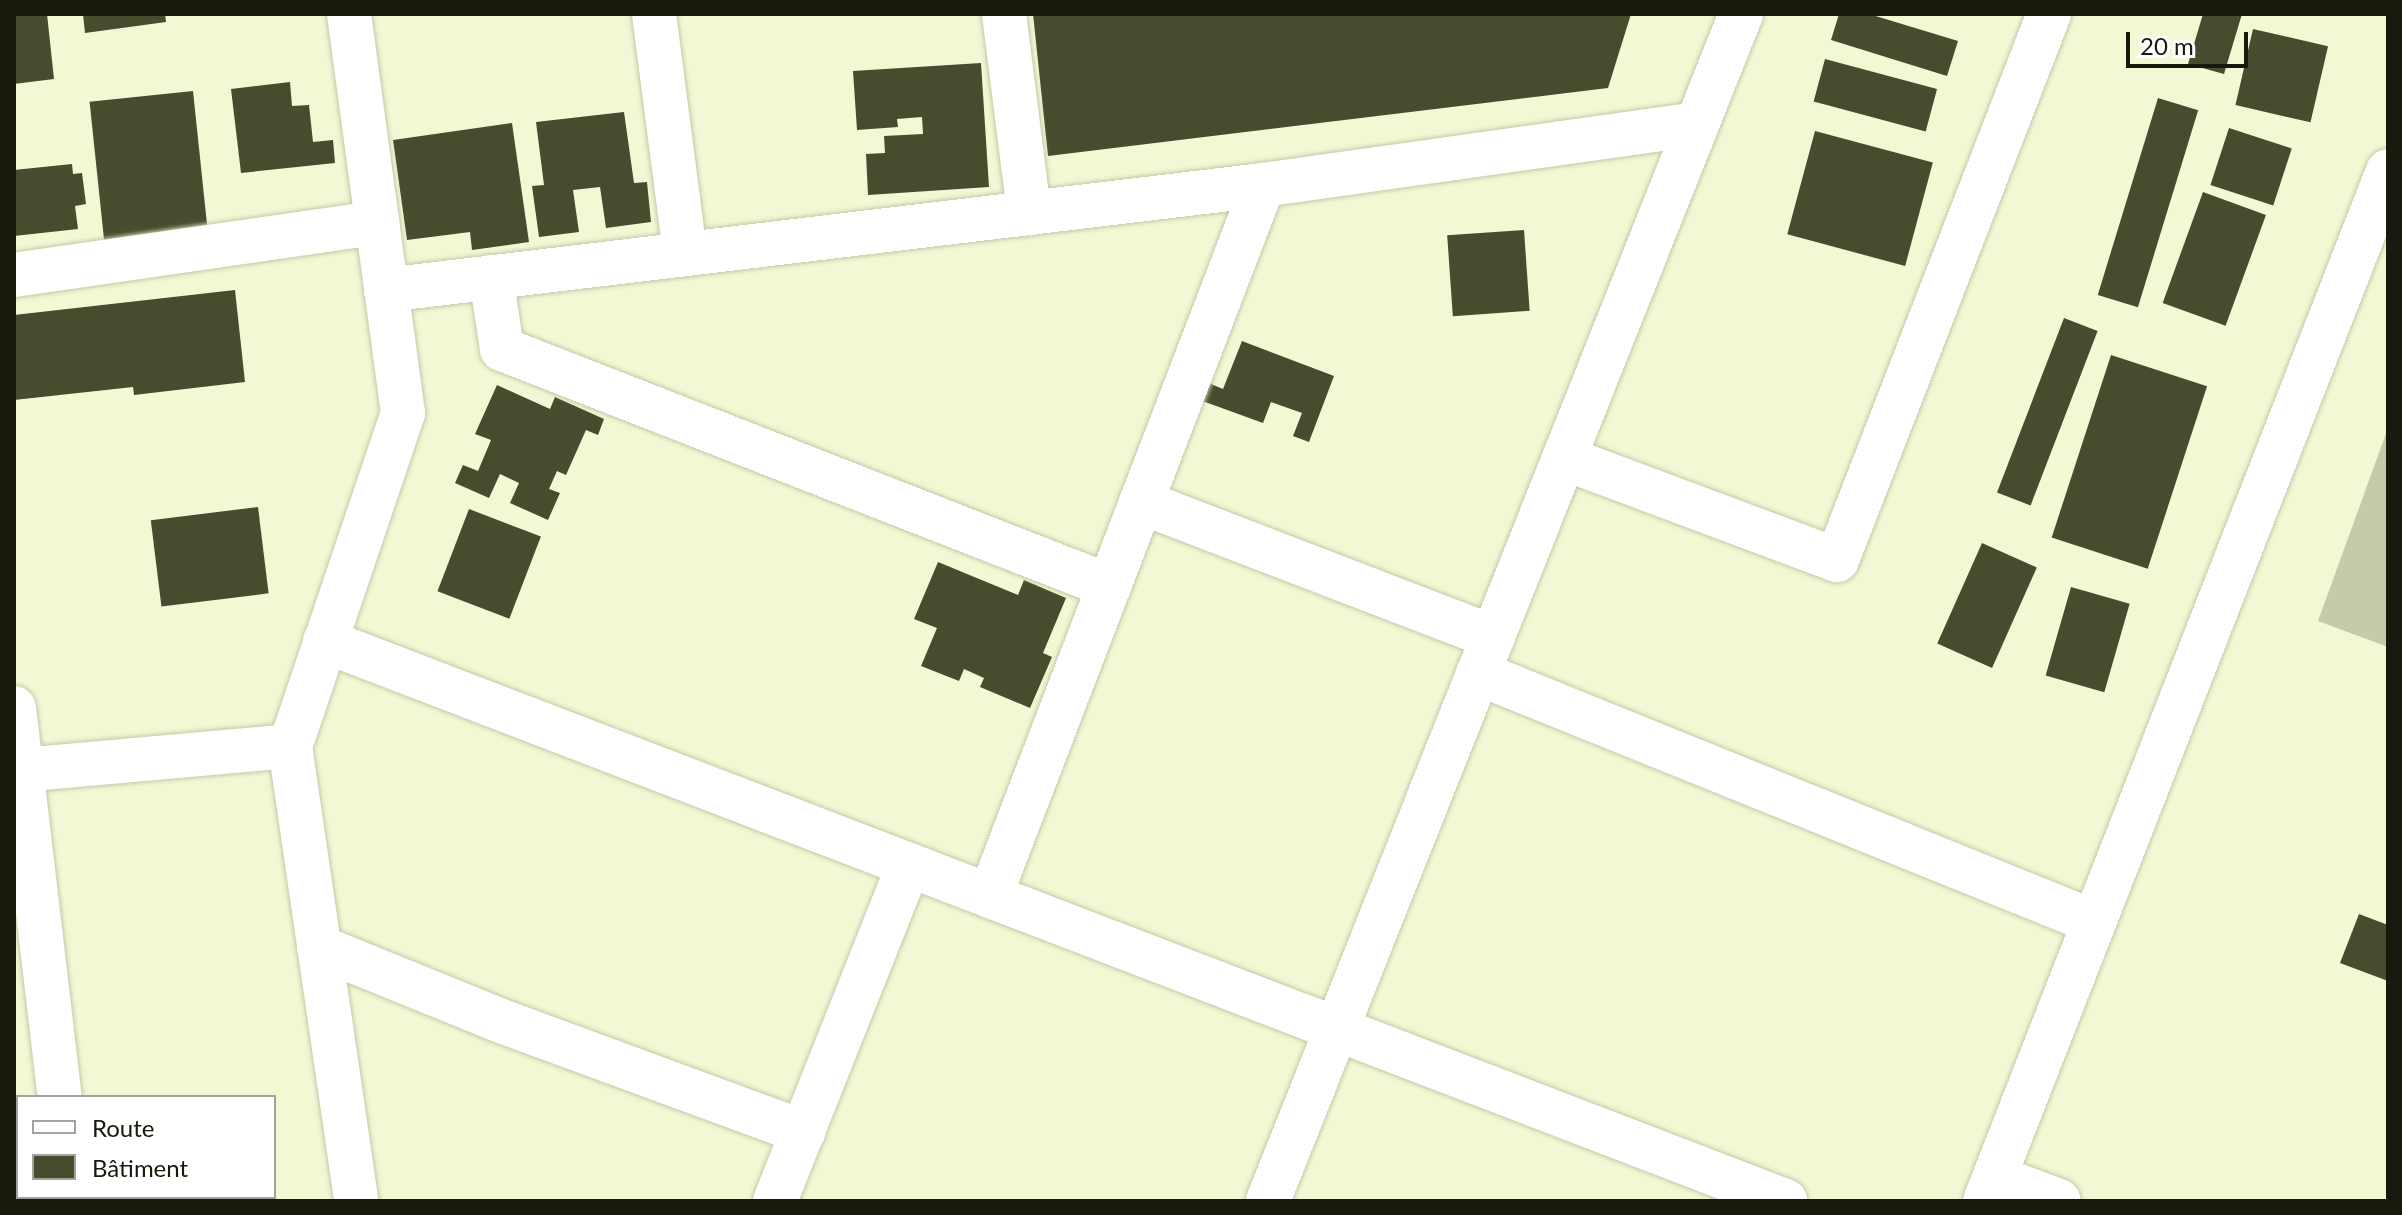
<!DOCTYPE html>
<html>
<head>
<meta charset="utf-8">
<style>
  body { margin:0 }
  #map { position:relative; width:2402px; height:1215px; overflow:hidden; background:#f1f8d4; font-family:Lato,sans-serif }
  div>[style] { position:absolute }
  .green>* { inset:0; background:#c4caaa }
  .building>* { inset:0; background:#474c2e; transform-origin:0 0 }
  .roads { filter:drop-shadow(0 0 2px #c3caa7) drop-shadow(0 0 2px #c3caa7) }
  .minor>* { height:44px; margin:-22px; padding:0 22px; transform-origin:22px; border-radius:22px; background:#fff }
  span { translate:-50% -50%; white-space:nowrap; text-align:center; line-height:1.15; -webkit-text-stroke:8px #fff; paint-order:stroke }
  .frame { position:absolute; inset:0; border:16px solid #17190c; pointer-events:none }
  .legend { position:absolute; left:16px; top:1095px; width:260px; height:104px; box-sizing:border-box; background:#fff; border:2px solid #a2a39e; margin:0; padding:10px 14px; list-style:none; font-size:24px; color:#17190c }
  .legend li { display:flex; align-items:center; gap:16px; height:40px }
  .legend b { width:40px; border:2px solid #a2a39e }
  .scale { position:absolute; left:2126px; top:32px; width:122px; height:36px; box-sizing:border-box; border:4px solid #17190c; border-top:0; padding-left:10px; font-size:24px; line-height:28px; white-space:nowrap; color:#17190c; -webkit-text-stroke:6px #fff; paint-order:stroke }
</style>
</head>
<body>
<div id="map">
  <div class="green">
    <div style="clip-path:polygon(2388px 428px,2388px 647px,2318px 621px)"></div>
  </div>
  <div class="building">
    <div style="clip-path:polygon(14px 14px,47px 14px,54px 79px,14px 84px)"></div>
    <div style="clip-path:polygon(83px 14px,165px 14px,166px 22px,85px 33px)"></div>
    <div style="clip-path:polygon(1033px 14px,1631px 14px,1608px 88px,1048px 156px)"></div>
    <div style="clip-path:polygon(1839px 14px,1869px 14px,1958px 41px,1947px 76px,1831px 40px)"></div>
    <div style="clip-path:polygon(2203px 14px,2242px 14px,2224px 74px,2188px 64px)"></div>
    <div style="left:2253px;top:29px;width:77px;height:78px;rotate:13deg"></div>
    <div style="left:1825px;top:59px;width:116px;height:44px;rotate:15deg"></div>
    <div style="clip-path:polygon(981px 63px,989px 187px,868px 195px,866px 154px,885px 153px,884px 136px,923px 134px,922px 117px,897px 119px,898px 127px,857px 130px,853px 71px)"></div>
    <div style="clip-path:polygon(290px 82px,292px 106px,309px 105px,313px 142px,333px 140px,335px 163px,241px 173px,231px 89px)"></div>
    <div style="left:193px;top:91px;width:140px;height:104px;rotate:84deg"></div>
    <div style="left:2158px;top:98px;width:42px;height:206px;rotate:17deg"></div>
    <div style="clip-path:polygon(624px 112px,634px 183px,647px 182px,651px 222px,606px 228px,600px 187px,573px 190px,579px 232px,539px 237px,532px 186px,544px 185px,536px 122px)"></div>
    <div style="clip-path:polygon(512px 123px,529px 242px,472px 250px,470px 232px,407px 240px,393px 140px)"></div>
    <div style="left:2229px;top:128px;width:66px;height:60px;rotate:18deg"></div>
    <div style="left:1815px;top:131px;width:122px;height:107px;rotate:15deg"></div>
    <div style="clip-path:polygon(72px 164px,73px 174px,82px 173px,86px 204px,75px 206px,78px 229px,14px 236px,14px 170px)"></div>
    <div style="left:2203px;top:192px;width:67px;height:118px;rotate:20deg"></div>
    <div style="left:1524px;top:230px;width:81px;height:77px;rotate:86deg"></div>
    <div style="clip-path:polygon(235px 290px,245px 382px,134px 395px,133px 387px,14px 400px,14px 315px)"></div>
    <div style="left:2064px;top:318px;width:36px;height:187px;rotate:21deg"></div>
    <div style="clip-path:polygon(1242px 341px,1334px 376px,1309px 442px,1293px 436px,1302px 413px,1271px 402px,1263px 423px,1197px 399px,1204px 381px,1223px 389px)"></div>
    <div style="left:2111px;top:355px;width:101px;height:192px;rotate:18deg"></div>
    <div style="clip-path:polygon(497px 385px,550px 409px,555px 397px,604px 419px,598px 435px,586px 430px,566px 475px,557px 471px,549px 489px,560px 493px,548px 520px,510px 503px,519px 483px,500px 474px,489px 498px,455px 483px,463px 465px,478px 471px,491px 440px,475px 434px)"></div>
    <div style="left:258px;top:507px;width:87px;height:108px;rotate:83deg"></div>
    <div style="left:469px;top:509px;width:77px;height:88px;rotate:21deg"></div>
    <div style="left:1982px;top:543px;width:60px;height:110px;rotate:24deg"></div>
    <div style="clip-path:polygon(938px 562px,1018px 595px,1024px 580px,1066px 598px,1043px 653px,1052px 657px,1030px 708px,980px 687px,984px 678px,964px 669px,959px 681px,921px 666px,937px 628px,914px 619px)"></div>
    <div style="left:2071px;top:587px;width:61px;height:92px;rotate:16deg"></div>
    <div style="clip-path:polygon(2359px 914px,2388px 925px,2388px 981px,2340px 963px)"></div>
  </div>
  <div class="roads">
    <div class="minor">
      <div style="left:349px;top:14px;width:403px;rotate:82.3deg"></div>
      <div style="left:403px;top:413px;width:352px;rotate:108.7deg"></div>
      <div style="left:290px;top:746px;width:460px;rotate:81.7deg"></div>
      <div style="left:654px;top:14px;width:242px;rotate:82.6deg"></div>
      <div style="left:1004px;top:14px;width:201px;rotate:82.8deg"></div>
      <div style="left:14px;top:275px;width:367px;rotate:-8.2deg"></div>
      <div style="left:491px;top:277px;width:73px;rotate:81.3deg"></div>
      <div style="left:502px;top:349px;width:652px;rotate:21.33deg"></div>
      <div style="left:386px;top:290px;width:883px;rotate:-6.83deg"></div>
      <div style="left:1263px;top:185px;width:438px;rotate:-8deg"></div>
      <div style="left:1564px;top:458px;width:291px;rotate:20.5deg"></div>
      <div style="left:1837px;top:560px;width:586px;rotate:-68.78deg"></div>
      <div style="left:1141px;top:502px;width:377px;rotate:21deg"></div>
      <div style="left:325px;top:641px;width:1564px;rotate:20.98deg"></div>
      <div style="left:1478px;top:673px;width:664px;rotate:22.01deg"></div>
      <div style="left:14px;top:708px;width:392px;rotate:83.3deg"></div>
      <div style="left:22px;top:770px;width:269px;rotate:-5.1deg"></div>
      <div style="left:990px;top:896px;width:762px;rotate:-68.99deg"></div>
      <div style="left:319px;top:947px;width:200px;rotate:22.1deg"></div>
      <div style="left:504px;top:1022px;width:319px;rotate:20.2deg"></div>
      <div style="left:1995px;top:1177px;width:68px;rotate:20.6deg"></div>
      <div style="left:71px;top:1197px;width:4px;rotate:76deg"></div>
      <div style="left:775px;top:1201px;width:362px;rotate:-68.3deg"></div>
      <div style="left:1268px;top:1201px;width:1278px;rotate:-68.27deg"></div>
      <div style="left:1985px;top:1201px;width:1106px;rotate:-68.63deg"></div>
    </div>
  </div>
  <div class="frame"></div>
  <ul class="legend">
  <li><b style="height:10px;background:#fff"></b>Route</li>
  <li><b style="height:22px;background:#474c2e"></b>Bâtiment</li>
  </ul>
  <div class="scale">20 m</div>
</div>
</body>
</html>
